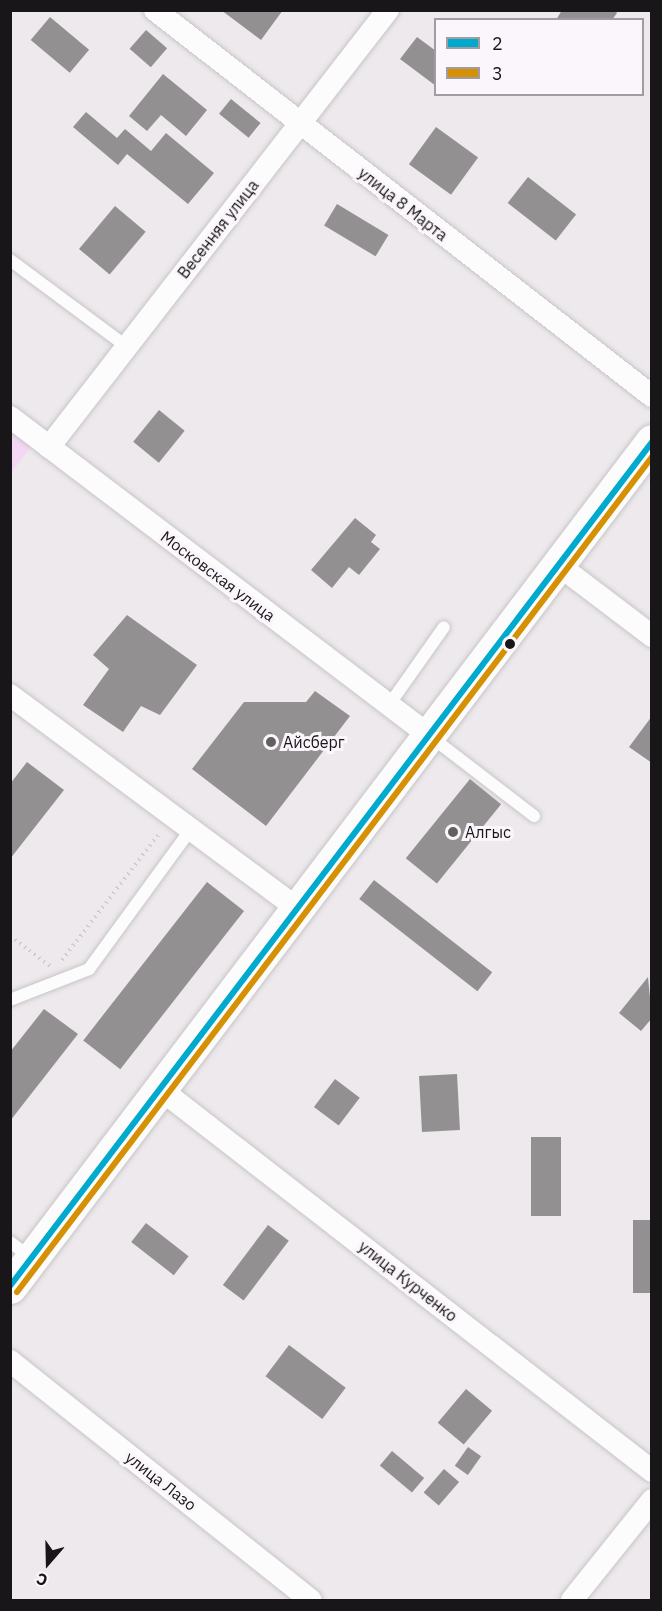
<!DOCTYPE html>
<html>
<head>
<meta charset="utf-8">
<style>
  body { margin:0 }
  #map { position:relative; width:662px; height:1611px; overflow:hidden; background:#ede9ec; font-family:"IBM Plex Sans",sans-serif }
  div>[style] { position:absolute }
  .green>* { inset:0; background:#f5d7f4 }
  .building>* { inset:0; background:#939092; transform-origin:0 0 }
  .path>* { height:4px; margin-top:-2px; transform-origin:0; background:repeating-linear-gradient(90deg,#cccbcc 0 1.5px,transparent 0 6px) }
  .roads { filter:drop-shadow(0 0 2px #c7c5c7) drop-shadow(0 0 2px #c7c5c7) }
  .lane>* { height:12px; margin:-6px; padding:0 6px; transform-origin:6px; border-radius:6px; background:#fcfcfc }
  .street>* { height:22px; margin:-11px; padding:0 11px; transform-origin:11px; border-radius:11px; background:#fcfcfc }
  .secondary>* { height:33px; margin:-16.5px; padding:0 16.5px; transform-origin:16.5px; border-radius:16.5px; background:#fcfcfc }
  .bus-1>* { height:6px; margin:-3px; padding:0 3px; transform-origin:3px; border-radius:3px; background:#00a9ce }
  .bus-2>* { height:6px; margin:-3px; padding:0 3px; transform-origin:3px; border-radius:3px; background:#d69004 }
  .dots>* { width:16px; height:16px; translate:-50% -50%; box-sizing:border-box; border:3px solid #fbf6fb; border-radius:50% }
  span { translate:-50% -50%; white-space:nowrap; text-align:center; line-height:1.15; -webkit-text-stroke:6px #fbf6fb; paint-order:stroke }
  .street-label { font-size:16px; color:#181618 }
  .poi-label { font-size:16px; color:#181618 }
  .left { translate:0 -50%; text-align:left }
  .frame { position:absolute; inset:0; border:12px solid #181618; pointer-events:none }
  .legend { position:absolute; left:434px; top:18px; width:210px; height:78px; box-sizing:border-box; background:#fbf6fb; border:2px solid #a09ca0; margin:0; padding:8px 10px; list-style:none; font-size:18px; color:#181618 }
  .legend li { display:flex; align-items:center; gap:12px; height:30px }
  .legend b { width:30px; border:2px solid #a09ca0 }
  .north { position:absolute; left:18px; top:1533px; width:60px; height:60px; -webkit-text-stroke:4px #fbf6fb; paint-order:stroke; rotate:200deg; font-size:16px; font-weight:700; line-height:24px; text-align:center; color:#181618 }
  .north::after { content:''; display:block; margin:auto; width:21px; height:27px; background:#181618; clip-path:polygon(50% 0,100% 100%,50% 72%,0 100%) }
</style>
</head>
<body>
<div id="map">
  <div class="green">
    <div style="clip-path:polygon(10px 428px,32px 445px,11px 473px,10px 473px)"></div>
  </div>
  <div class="building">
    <div style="clip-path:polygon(221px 10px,283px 10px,261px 40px)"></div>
    <div style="clip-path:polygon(562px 10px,614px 10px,617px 13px,612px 20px,556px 20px)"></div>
    <div style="left:50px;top:17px;width:51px;height:30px;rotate:40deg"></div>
    <div style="left:146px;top:30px;width:28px;height:25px;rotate:41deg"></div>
    <div style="clip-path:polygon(417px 37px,436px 51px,436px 86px,400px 59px)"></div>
    <div style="clip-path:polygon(163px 74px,207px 110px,186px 136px,161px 115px,147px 131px,129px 116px)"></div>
    <div style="left:231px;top:99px;width:38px;height:19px;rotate:39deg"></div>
    <div style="clip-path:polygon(86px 112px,117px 138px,125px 129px,151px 151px,166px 133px,214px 173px,188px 204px,127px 154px,118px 165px,73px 127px)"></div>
    <div style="left:436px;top:127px;width:52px;height:46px;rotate:36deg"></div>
    <div style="left:528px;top:177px;width:61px;height:33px;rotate:38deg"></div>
    <div style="left:337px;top:204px;width:60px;height:25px;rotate:31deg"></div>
    <div style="left:115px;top:206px;width:40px;height:56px;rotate:40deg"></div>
    <div style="left:159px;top:410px;width:33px;height:41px;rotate:39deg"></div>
    <div style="clip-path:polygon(355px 518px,376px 535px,371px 542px,380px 549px,359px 575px,349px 567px,332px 588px,311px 570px)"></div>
    <div style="clip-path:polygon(127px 615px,197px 665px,160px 715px,141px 706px,123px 732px,83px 705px,109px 669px,93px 655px)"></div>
    <div style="clip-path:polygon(315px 691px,350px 716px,266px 826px,192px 769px,244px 702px,306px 702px)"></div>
    <div style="clip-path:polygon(652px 716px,652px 763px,629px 747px)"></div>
    <div style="clip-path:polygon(27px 762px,64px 790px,10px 859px,10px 784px)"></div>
    <div style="left:470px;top:779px;width:40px;height:102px;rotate:39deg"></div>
    <div style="left:374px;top:880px;width:150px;height:24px;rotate:38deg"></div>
    <div style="left:207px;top:882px;width:47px;height:201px;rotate:38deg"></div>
    <div style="clip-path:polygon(648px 977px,652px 1018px,641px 1031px,619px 1013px)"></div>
    <div style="clip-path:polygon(44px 1009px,78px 1034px,10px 1121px,10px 1052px)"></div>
    <div style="left:457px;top:1074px;width:56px;height:38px;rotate:87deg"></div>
    <div style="left:335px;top:1079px;width:31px;height:35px;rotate:37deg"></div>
    <div style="left:531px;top:1137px;width:30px;height:79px"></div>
    <div style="left:633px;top:1220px;width:19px;height:73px"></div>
    <div style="left:146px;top:1223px;width:54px;height:24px;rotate:38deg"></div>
    <div style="left:268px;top:1225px;width:26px;height:75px;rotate:37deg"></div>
    <div style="left:289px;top:1345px;width:71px;height:39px;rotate:37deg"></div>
    <div style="left:466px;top:1389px;width:34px;height:44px;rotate:40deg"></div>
    <div style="left:468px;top:1447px;width:16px;height:23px;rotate:35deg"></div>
    <div style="left:392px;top:1451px;width:42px;height:19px;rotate:40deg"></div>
    <div style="left:444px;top:1469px;width:20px;height:31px;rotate:41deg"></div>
  </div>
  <div class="path">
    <div style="left:10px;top:936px;width:51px;rotate:37.1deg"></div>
    <div style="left:62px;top:960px;width:159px;rotate:-52.4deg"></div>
  </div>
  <div class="roads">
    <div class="lane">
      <div style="left:10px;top:260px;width:146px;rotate:36.6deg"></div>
      <div style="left:389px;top:705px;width:95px;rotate:-54.8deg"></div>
      <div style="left:431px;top:737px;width:130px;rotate:37.5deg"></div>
      <div style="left:10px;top:1000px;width:85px;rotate:-21.4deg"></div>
      <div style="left:89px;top:969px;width:173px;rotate:-53.9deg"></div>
      <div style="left:10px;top:1242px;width:26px;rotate:37deg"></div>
    </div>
    <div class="street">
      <div style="left:155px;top:10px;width:629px;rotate:37.84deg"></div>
      <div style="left:10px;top:417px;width:522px;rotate:37.22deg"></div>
      <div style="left:49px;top:447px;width:553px;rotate:-52.2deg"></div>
      <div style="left:557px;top:564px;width:119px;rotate:37.2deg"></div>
      <div style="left:10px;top:695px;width:355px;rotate:36.6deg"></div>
      <div style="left:164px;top:1092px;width:618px;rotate:37.83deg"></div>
      <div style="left:10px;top:1361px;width:384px;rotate:38.5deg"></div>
      <div style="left:572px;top:1600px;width:128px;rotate:-51.3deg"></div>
    </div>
    <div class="secondary">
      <div style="left:10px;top:1287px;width:1062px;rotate:-52.81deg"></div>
    </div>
  </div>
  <div class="bus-1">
    <div style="left:10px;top:1286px;width:1060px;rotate:-52.74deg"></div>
  </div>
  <div class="bus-2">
    <div style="left:17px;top:1292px;width:1049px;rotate:-52.75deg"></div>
  </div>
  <div class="dots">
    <div style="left:510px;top:644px;background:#181618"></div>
    <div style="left:271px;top:742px;background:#636062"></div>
    <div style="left:453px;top:832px;background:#636062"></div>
  </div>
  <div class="street-label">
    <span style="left:403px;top:204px;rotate:38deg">улица 8 Марта</span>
    <span style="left:218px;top:229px;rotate:-52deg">Весенняя улица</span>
    <span style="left:218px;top:576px;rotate:37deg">Московская улица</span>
    <span style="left:408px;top:1281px;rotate:38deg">улица Курченко</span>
    <span style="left:161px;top:1481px;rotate:38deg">улица Лазо</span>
  </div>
  <div class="poi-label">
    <span class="left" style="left:283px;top:742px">Айсберг</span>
    <span class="left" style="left:465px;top:832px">Алгыс</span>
  </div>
  <div class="frame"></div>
  <ul class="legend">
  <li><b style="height:8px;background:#00a9ce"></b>2</li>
  <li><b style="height:8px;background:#d69004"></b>3</li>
  </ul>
  <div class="north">С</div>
</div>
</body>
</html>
